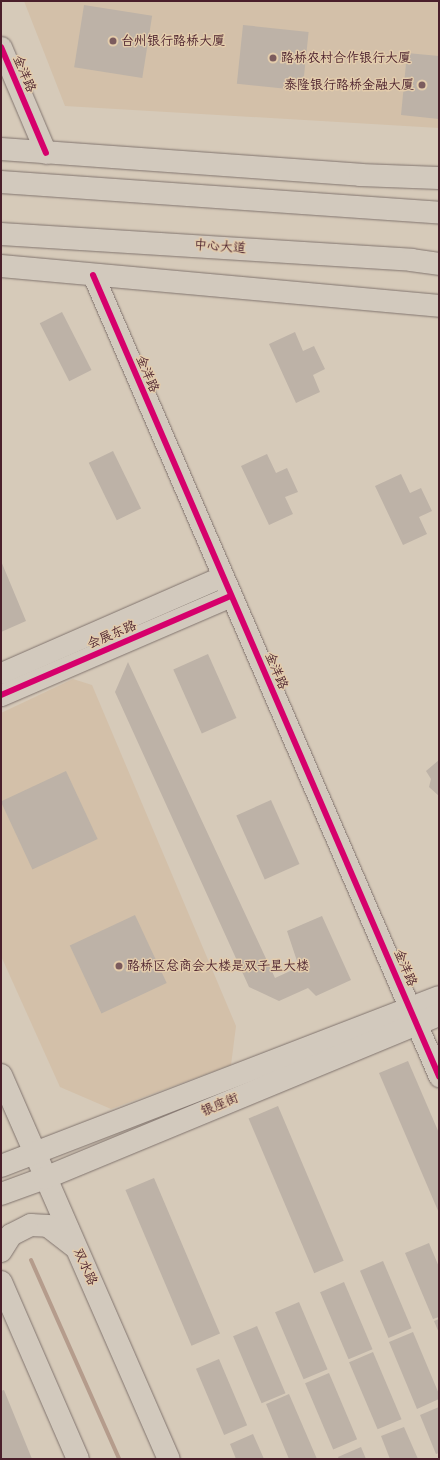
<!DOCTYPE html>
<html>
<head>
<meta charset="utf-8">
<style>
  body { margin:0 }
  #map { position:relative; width:440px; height:1460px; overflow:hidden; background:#d6cab9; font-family:"Comic Neue","LXGW WenKai TC",sans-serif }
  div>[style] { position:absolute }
  .built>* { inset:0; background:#d3c0a9 }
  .stream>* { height:4px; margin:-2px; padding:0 2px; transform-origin:2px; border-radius:2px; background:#b59c8c }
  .building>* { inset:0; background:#bdb2a7; transform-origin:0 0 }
  .roads { filter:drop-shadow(0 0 1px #81746e) drop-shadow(0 0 1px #81746e) }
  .tertiary>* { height:21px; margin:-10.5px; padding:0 10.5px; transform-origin:10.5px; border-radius:10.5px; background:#d2c9bd }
  .secondary>* { height:22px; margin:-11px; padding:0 11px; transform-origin:11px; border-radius:11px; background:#d2c9bd }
  .primary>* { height:22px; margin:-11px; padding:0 11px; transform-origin:11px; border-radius:11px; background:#d2c9bd }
  .cycleway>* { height:6px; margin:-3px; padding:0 3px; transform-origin:3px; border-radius:3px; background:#d6006c }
  .dots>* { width:11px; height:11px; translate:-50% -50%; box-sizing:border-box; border:2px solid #e3ccac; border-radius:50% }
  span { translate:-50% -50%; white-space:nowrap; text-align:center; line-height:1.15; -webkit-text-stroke:3px #e3ccac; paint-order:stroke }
  .poi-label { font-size:13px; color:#4a1f2b }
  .left { translate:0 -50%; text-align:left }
  .right { translate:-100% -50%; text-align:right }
  .street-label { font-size:13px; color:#4a1f2b }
  .frame { position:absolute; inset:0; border:2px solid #4a1f2b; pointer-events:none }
</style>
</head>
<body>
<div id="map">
  <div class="built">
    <div style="clip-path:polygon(24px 1px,439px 1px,439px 128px,65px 106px)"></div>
    <div style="clip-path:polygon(73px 679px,92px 685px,236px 1026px,231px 1065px,111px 1109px,60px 1087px,1px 956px,1px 713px)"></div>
  </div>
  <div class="stream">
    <div style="left:31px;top:1260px;width:218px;rotate:66.1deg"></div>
  </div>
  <div class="building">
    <div style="left:84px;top:5px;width:69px;height:63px;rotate:9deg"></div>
    <div style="left:243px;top:25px;width:66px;height:59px;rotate:6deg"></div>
    <div style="clip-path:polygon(407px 53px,439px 56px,439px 119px,401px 115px)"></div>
    <div style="left:62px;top:312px;width:65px;height:25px;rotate:63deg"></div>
    <div style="clip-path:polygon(295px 332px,303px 351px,314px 346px,325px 369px,313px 375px,320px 392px,296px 403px,269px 344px)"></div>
    <div style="left:113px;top:451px;width:64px;height:27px;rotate:64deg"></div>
    <div style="clip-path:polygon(267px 454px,276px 473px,287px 468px,298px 492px,285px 497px,293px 514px,269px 525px,241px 466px)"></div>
    <div style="clip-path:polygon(401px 474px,410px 493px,421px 488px,432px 511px,419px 517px,427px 534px,403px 545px,375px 486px)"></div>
    <div style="clip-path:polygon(1px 561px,26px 621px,1px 632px)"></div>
    <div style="left:208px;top:654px;width:70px;height:38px;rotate:66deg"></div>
    <div style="clip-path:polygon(128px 662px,275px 978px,299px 967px,287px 931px,322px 916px,351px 980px,316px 996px,308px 988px,279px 1001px,249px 987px,115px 692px)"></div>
    <div style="clip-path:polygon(439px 760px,439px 796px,429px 787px,431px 779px,426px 771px)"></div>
    <div style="left:66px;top:771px;width:75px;height:72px;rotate:65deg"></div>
    <div style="left:271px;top:800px;width:70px;height:38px;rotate:66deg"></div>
    <div style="left:135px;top:915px;width:75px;height:72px;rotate:65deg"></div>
    <div style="clip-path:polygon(408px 1061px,439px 1133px,439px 1213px,379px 1073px)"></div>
    <div style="left:278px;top:1106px;width:168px;height:32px;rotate:67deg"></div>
    <div style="left:154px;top:1178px;width:169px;height:31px;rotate:67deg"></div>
    <div style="clip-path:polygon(429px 1243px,439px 1267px,439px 1317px,433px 1319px,405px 1253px)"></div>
    <div style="left:383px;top:1261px;width:73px;height:25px;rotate:67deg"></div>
    <div style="left:344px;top:1282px;width:73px;height:26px;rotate:67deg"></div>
    <div style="left:299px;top:1302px;width:73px;height:26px;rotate:67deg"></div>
    <div style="clip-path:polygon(439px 1319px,439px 1333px,434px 1321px)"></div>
    <div style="left:257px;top:1326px;width:73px;height:26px;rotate:67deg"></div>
    <div style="clip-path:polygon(413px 1332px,439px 1394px,439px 1399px,417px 1409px,389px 1342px)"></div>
    <div style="left:373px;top:1352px;width:73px;height:26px;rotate:67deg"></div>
    <div style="left:219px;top:1359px;width:72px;height:25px;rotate:67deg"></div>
    <div style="left:329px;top:1373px;width:72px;height:26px;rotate:67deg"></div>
    <div style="clip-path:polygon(4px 1390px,32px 1459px,2px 1459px,1px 1391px)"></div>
    <div style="clip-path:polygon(289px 1394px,317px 1459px,289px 1459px,266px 1404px)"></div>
    <div style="clip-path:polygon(439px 1407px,439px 1453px,436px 1454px,420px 1415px)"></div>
    <div style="clip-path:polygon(404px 1427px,418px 1459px,390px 1459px,381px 1436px)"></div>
    <div style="clip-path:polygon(253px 1434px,264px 1459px,236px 1459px,230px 1444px)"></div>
    <div style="clip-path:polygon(361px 1447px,366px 1459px,339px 1459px,338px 1457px)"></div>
  </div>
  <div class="roads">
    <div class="tertiary">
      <div style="left:1px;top:47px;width:115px;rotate:67deg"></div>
      <div style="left:93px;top:275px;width:873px;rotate:66.64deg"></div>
      <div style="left:1px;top:673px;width:242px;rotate:-23.6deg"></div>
      <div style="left:1px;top:695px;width:250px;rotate:-23.3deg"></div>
    </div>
    <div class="secondary">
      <div style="left:1px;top:149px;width:360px;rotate:4.1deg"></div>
      <div style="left:360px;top:175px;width:79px;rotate:2.2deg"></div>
      <div style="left:1px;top:266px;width:440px;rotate:5.2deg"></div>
      <div style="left:1px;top:1075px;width:419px;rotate:66.4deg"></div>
      <div style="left:1px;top:1166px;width:469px;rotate:-21.1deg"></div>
      <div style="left:1px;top:1194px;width:47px;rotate:-20deg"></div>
      <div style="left:45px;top:1178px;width:426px;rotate:-22.5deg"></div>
      <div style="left:1px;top:1251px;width:19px;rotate:-58deg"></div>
      <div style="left:11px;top:1235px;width:22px;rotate:-27deg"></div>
      <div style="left:31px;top:1225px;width:17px;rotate:3deg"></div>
      <div style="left:48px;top:1226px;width:34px;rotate:38deg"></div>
      <div style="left:1px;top:1282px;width:193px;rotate:66.5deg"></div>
    </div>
    <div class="primary">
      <div style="left:1px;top:182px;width:439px;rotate:4deg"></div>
      <div style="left:1px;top:234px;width:411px;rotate:3.6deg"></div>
      <div style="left:411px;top:260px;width:28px;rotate:8deg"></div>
    </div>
  </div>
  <div class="cycleway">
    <div style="left:1px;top:47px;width:115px;rotate:67deg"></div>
    <div style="left:93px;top:275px;width:873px;rotate:66.64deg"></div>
    <div style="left:1px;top:695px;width:250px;rotate:-23.3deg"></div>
  </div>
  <div class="dots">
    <div style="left:113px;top:41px;background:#7b5b5d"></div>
    <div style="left:273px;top:58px;background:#7b5b5d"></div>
    <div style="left:422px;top:85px;background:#7b5b5d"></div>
    <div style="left:119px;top:966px;background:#7b5b5d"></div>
  </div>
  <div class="poi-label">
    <span class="left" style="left:121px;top:41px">台州银行路桥大厦</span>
    <span class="left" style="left:281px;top:58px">路桥农村合作银行大厦</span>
    <span class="right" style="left:414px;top:85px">泰隆银行路桥金融大厦</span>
    <span class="left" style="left:127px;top:966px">路桥区总商会大楼是双子星大楼</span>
  </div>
  <div class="street-label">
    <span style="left:24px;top:74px;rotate:67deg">金洋路</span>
    <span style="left:220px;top:247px;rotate:4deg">中心大道</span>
    <span style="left:147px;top:374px;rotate:67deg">金洋路</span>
    <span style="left:112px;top:635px;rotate:-23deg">会展东路</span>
    <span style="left:276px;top:671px;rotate:67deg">金洋路</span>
    <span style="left:405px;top:968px;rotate:67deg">金洋路</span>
    <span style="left:220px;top:1105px;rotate:-23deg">银座街</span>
    <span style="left:85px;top:1267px;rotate:66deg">双水路</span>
  </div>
  <div class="frame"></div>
</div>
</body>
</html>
